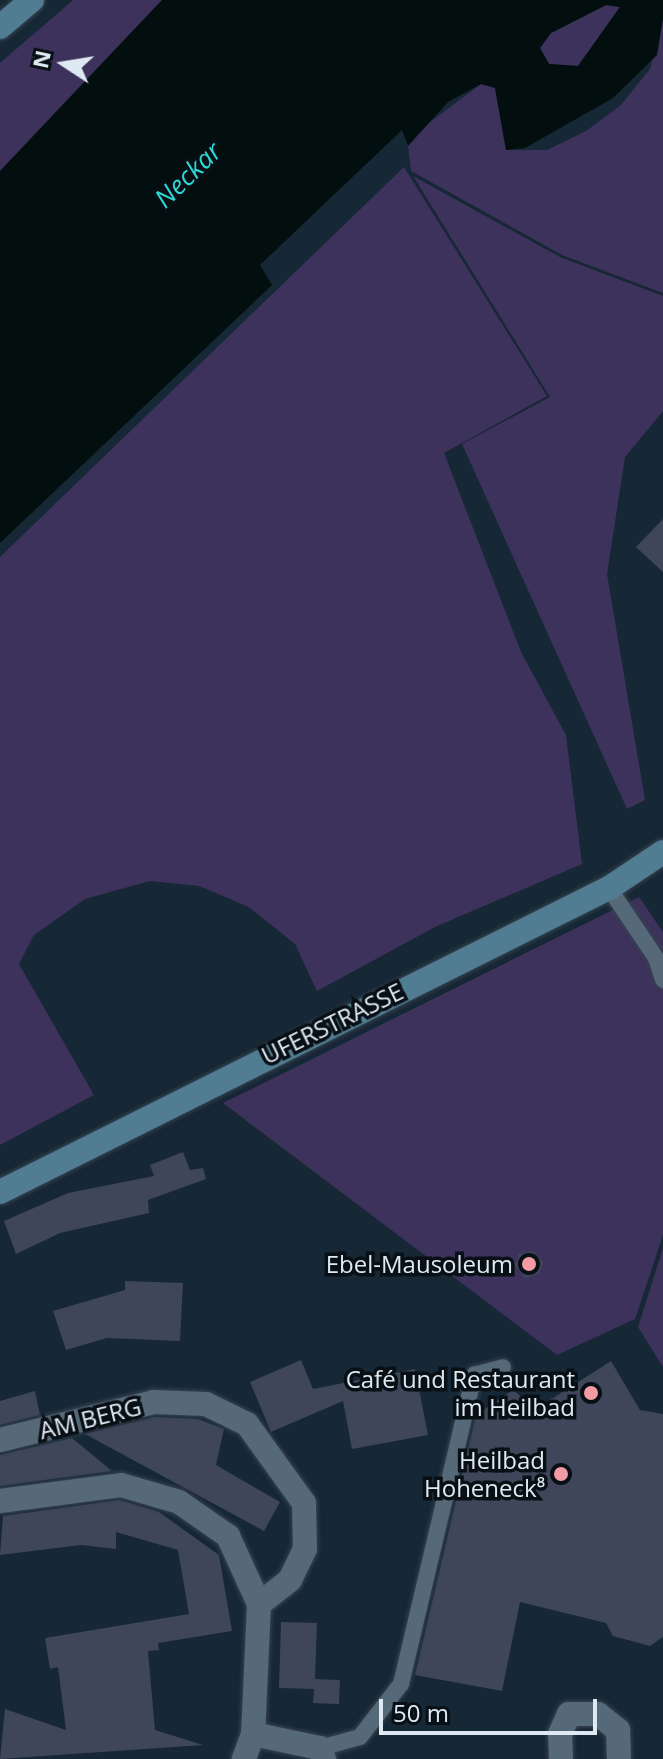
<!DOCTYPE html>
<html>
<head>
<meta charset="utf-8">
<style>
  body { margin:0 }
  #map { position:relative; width:663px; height:1759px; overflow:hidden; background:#162735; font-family:"Open Sans",sans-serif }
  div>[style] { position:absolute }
  .green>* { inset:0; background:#3d325b }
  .water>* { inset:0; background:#030f0f }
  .building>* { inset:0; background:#3f465a }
  .roads { filter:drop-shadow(0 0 2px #374350) drop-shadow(0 0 2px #374350) }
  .lane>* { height:16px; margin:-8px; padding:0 8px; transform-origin:8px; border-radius:8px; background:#566979 }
  .street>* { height:24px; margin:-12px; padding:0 12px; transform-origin:12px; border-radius:12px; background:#566979 }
  .secondary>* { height:24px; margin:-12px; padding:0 12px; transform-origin:12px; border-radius:12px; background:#507d91 }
  .dots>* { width:22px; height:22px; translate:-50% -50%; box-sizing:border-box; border:4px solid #080f15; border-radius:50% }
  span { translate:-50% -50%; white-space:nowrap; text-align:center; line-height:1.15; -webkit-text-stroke:7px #080f15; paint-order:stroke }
  .street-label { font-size:24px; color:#dfe9f3 }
  .poi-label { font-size:24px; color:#dfe9f3 }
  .right { translate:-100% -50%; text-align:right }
  .water-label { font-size:26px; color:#2dd8d5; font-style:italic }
  .north { position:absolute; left:24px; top:24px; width:80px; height:80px; -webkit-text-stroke:6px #080f15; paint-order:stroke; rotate:282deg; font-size:22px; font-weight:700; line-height:32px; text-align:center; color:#dfe9f3 }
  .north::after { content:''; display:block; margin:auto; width:28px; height:36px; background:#dfe9f3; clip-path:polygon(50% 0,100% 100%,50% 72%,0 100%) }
  .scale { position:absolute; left:379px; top:1699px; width:218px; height:36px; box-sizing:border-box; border:4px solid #dfe9f3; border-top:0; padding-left:10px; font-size:24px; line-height:28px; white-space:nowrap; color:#dfe9f3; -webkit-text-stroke:6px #080f15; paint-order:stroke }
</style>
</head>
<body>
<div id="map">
  <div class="green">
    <div style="clip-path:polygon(73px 0,162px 0,0 171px,0 63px)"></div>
    <div style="clip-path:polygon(606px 5px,620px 7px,578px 66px,549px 64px,540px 48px,551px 33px)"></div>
    <div style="clip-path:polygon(663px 18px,663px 293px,562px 255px,411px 171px,408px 146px,418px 131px,481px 84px,495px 88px,506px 150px,547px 150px,586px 131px,620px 106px,650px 69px)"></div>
    <div style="clip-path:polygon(404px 167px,547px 396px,444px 453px,521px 652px,566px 735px,582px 864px,435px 927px,317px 991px,295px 944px,249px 907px,199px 886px,150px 881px,85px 899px,34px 935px,19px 964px,94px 1095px,0 1145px,0 557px)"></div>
    <div style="clip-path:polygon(413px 176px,560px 257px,663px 296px,663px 411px,625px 457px,607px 574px,645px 800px,627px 809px,462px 444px,550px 397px)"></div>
    <div style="clip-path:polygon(639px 897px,663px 932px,663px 1235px,635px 1319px,557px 1355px,223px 1103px)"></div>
    <div style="clip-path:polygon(663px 1248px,663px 1367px,638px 1327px)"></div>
  </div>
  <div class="water">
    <div style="clip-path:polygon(evenodd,162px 0,663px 0,663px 18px,657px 55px,613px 98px,525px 148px,506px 150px,495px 88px,481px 84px,448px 102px,408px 146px,402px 130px,260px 265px,272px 285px,0 543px,0 171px,162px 0,606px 5px,620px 7px,578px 66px,549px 64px,540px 48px,551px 33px,606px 5px)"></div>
  </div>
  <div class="building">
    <div style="clip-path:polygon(663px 519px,663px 572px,636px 547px)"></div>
    <div style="clip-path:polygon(183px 1152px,190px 1170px,203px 1168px,206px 1179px,148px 1200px,149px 1213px,60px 1233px,16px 1254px,4px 1221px,68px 1193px,154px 1176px,150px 1165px)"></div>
    <div style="clip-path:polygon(533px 1251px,543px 1262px,539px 1274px,525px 1278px,515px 1266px,519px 1254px)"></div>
    <div style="clip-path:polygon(125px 1281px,183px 1283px,180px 1341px,107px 1338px,66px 1350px,53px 1311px,125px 1290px)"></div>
    <div style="clip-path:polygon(301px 1360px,313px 1389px,415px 1369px,428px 1435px,352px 1449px,343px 1401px,271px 1432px,250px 1382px)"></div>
    <div style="clip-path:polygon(611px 1361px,640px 1410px,663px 1414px,663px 1637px,650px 1646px,613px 1636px,606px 1623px,520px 1602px,502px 1691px,415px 1675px,476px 1415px,513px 1390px,536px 1409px)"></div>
    <div style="clip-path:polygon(35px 1391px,40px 1415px,0 1425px,0 1401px)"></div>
    <div style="clip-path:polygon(155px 1417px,198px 1419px,224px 1429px,216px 1465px,280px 1502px,264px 1531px,85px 1434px)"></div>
    <div style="clip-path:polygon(72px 1438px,112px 1471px,0 1486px,0 1455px)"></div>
    <div style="clip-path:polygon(120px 1500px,159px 1512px,219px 1555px,232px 1631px,158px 1643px,159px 1650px,148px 1651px,155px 1730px,203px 1745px,0 1759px,5px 1709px,66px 1730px,58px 1667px,50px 1669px,45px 1638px,189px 1614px,178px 1550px,116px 1532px,116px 1549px,81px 1545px,0 1555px,3px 1516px)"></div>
    <div style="clip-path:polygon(281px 1622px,317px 1623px,315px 1679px,340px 1680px,339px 1704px,313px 1703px,314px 1689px,279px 1688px)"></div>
  </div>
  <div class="roads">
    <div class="lane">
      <div style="left:609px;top:888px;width:84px;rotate:56.1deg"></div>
      <div style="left:656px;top:958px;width:23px;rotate:72deg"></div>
      <div style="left:320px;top:1748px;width:41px;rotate:-15.4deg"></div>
      <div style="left:360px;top:1737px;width:67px;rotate:-52.3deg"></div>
      <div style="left:401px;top:1684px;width:318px;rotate:-76.7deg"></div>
      <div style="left:474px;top:1375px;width:30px;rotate:-15deg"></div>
    </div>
    <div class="street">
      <div style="left:0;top:1440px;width:158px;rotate:-13.9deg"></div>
      <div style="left:153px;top:1402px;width:53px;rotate:2.2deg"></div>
      <div style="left:206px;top:1404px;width:46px;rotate:26deg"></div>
      <div style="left:247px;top:1424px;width:97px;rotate:54.2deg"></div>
      <div style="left:304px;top:1503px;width:46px;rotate:88.8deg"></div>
      <div style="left:305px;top:1549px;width:34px;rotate:116deg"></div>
      <div style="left:290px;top:1580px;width:39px;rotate:142deg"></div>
      <div style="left:0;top:1501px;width:122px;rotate:-7.5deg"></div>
      <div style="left:121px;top:1485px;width:60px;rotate:16.3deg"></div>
      <div style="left:179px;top:1502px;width:60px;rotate:34.8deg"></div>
      <div style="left:228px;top:1536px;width:75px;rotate:65.5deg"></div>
      <div style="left:259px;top:1604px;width:130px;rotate:92.6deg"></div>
      <div style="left:253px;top:1734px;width:27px;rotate:110deg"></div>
      <div style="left:253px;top:1734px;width:68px;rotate:11.8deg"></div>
      <div style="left:320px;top:1748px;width:12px;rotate:70deg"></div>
      <div style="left:561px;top:1759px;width:25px;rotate:-92deg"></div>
      <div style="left:560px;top:1734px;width:22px;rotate:-66deg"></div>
      <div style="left:569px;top:1714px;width:29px"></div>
      <div style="left:598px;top:1714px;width:26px;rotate:39deg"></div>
      <div style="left:618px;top:1730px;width:29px;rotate:88deg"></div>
    </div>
    <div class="secondary">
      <div style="left:0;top:27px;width:42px;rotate:-40.2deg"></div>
      <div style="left:0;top:1192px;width:681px;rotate:-26.53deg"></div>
      <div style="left:609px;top:888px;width:65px;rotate:-33.7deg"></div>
    </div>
  </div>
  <div class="dots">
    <div style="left:529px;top:1264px;background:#f49aa4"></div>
    <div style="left:591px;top:1393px;background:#f49aa4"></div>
    <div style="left:561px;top:1474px;background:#f49aa4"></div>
  </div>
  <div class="street-label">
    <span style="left:332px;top:1023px;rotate:-26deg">UFERSTRASSE</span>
    <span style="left:90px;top:1418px;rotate:-14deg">AM BERG</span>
  </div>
  <div class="poi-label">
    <span class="right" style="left:513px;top:1264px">Ebel-Mausoleum</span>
    <span class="right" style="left:575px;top:1393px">Café und Restaurant<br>im Heilbad</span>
    <span class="right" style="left:545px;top:1474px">Heilbad<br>Hoheneck⁸</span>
  </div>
  <div class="water-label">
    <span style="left:188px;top:175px;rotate:-44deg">Neckar</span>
  </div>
  <div class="north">N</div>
  <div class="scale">50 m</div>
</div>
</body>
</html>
